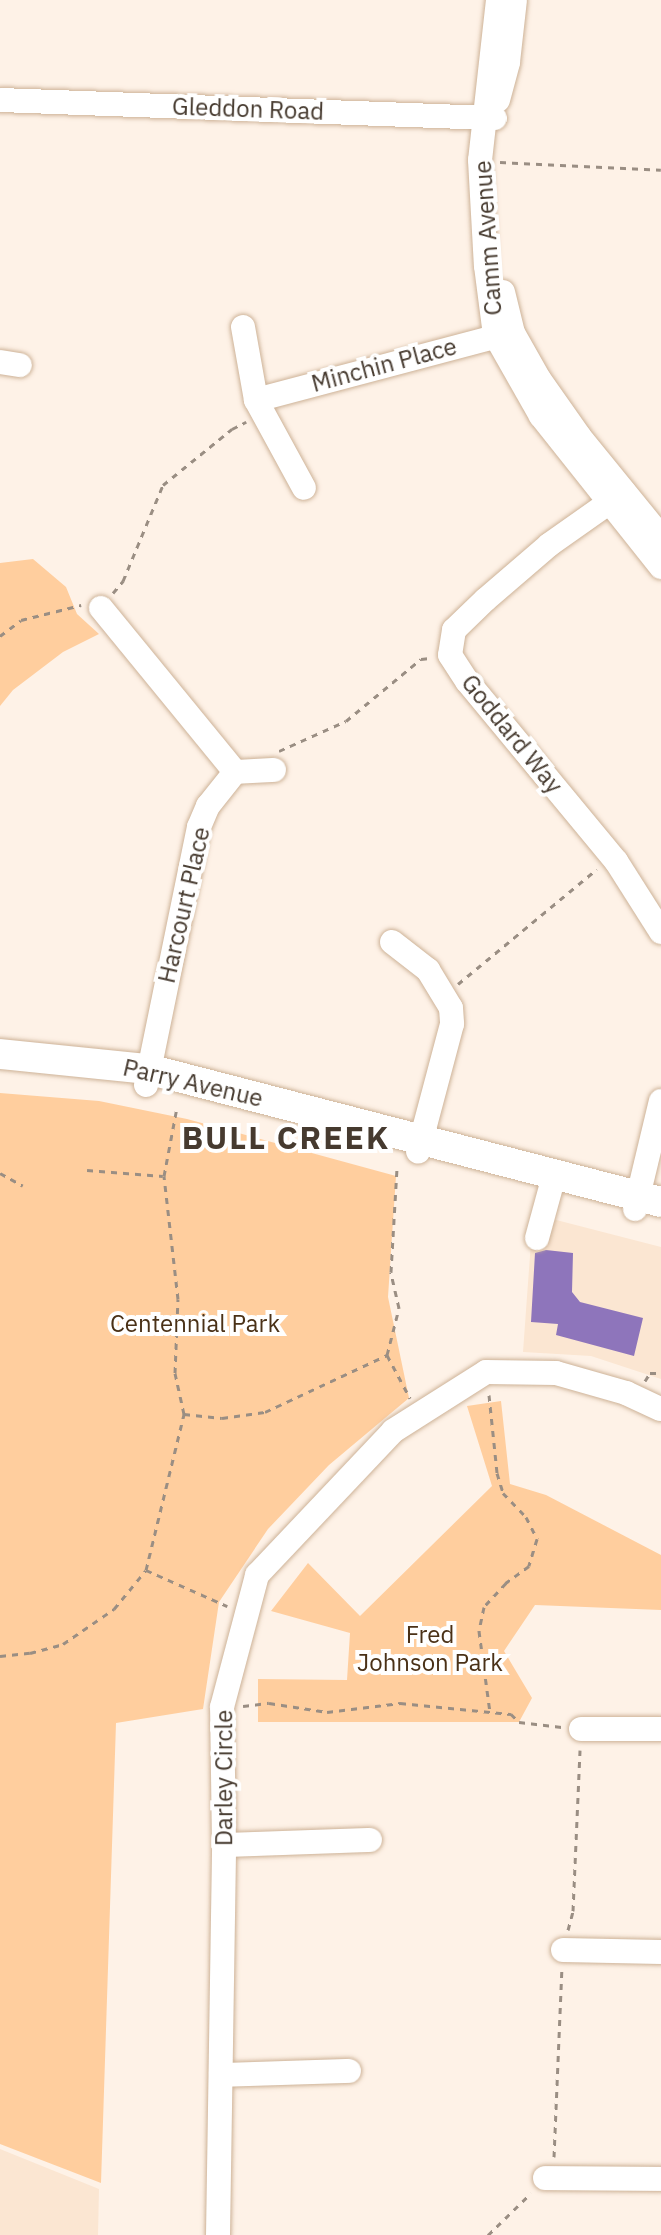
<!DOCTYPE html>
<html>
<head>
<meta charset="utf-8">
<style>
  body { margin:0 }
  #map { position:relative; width:661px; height:2235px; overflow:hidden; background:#fef2e7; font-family:"IBM Plex Sans",sans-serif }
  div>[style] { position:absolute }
  .built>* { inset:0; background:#fbe6d2 }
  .green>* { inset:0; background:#ffce9e }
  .building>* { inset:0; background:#8e75bb }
  .path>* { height:3px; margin-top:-1.5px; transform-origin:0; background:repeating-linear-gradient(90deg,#9a8e83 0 6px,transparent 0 12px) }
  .roads { filter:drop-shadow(0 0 2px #cdb297) drop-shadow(0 0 2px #cdb297) }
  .minor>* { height:24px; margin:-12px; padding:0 12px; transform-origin:12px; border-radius:12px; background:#fff }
  .major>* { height:30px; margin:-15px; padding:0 15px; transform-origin:15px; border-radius:15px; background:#fff }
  span { translate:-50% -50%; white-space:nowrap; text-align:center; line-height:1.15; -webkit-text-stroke:8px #fff; paint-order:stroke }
  .street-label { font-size:24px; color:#463a2f }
  .park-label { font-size:24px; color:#4a3117 }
  .district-label { font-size:32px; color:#463a2f; font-weight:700; letter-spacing:2px }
</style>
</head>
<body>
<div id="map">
  <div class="built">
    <div style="clip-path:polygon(533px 1214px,661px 1247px,661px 1379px,591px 1356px,523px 1352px)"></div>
    <div style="clip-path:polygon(0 2149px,99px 2189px,98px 2235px,0 2235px)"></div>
  </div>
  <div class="green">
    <div style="clip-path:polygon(33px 559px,66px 587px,77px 614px,99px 634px,63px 652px,13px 690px,0 706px,0 563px)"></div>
    <div style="clip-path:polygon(0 1093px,99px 1101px,187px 1119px,396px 1176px,388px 1297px,409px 1398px,329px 1465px,268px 1529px,219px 1602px,203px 1709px,116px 1723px,101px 2183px,0 2144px)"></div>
    <div style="clip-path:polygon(501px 1401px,510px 1484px,546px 1495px,661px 1555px,661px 1610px,535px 1605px,504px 1651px,532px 1698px,519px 1722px,258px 1722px,258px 1679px,347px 1680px,350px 1633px,271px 1611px,308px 1563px,360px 1616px,492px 1486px,467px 1406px)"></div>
  </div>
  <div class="building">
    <div style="clip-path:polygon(546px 1250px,573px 1253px,572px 1292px,580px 1302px,643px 1318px,634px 1356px,556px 1335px,558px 1324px,531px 1322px,535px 1253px)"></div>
  </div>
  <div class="path">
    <div style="left:500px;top:162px;width:161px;rotate:2.8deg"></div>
    <div style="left:113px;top:593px;width:16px;rotate:-50deg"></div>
    <div style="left:123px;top:581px;width:104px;rotate:-67.4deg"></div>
    <div style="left:163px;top:485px;width:89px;rotate:-39.1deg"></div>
    <div style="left:232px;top:429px;width:16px;rotate:-27deg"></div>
    <div style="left:0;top:636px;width:26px;rotate:-37deg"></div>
    <div style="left:21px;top:620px;width:62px;rotate:-14deg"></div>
    <div style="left:279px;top:751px;width:73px;rotate:-24.1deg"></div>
    <div style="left:346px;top:721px;width:97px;rotate:-39.6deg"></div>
    <div style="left:421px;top:659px;width:9px;rotate:-6deg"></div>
    <div style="left:458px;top:984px;width:180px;rotate:-39.6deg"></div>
    <div style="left:87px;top:1170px;width:76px;rotate:4.5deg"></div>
    <div style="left:0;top:1173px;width:26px;rotate:29deg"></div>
    <div style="left:387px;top:1355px;width:49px;rotate:-75.7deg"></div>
    <div style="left:399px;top:1308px;width:37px;rotate:-103deg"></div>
    <div style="left:391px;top:1272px;width:103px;rotate:-86.7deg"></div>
    <div style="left:645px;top:1381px;width:9px;rotate:-58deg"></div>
    <div style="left:650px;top:1373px;width:11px"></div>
    <div style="left:489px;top:1395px;width:78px;rotate:84.1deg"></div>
    <div style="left:497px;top:1473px;width:21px;rotate:73deg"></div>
    <div style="left:503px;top:1493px;width:33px;rotate:46deg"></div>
    <div style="left:526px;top:1517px;width:25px;rotate:63deg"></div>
    <div style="left:537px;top:1539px;width:28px;rotate:107deg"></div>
    <div style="left:529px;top:1566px;width:29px;rotate:144deg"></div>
    <div style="left:506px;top:1583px;width:33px;rotate:133deg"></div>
    <div style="left:484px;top:1607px;width:25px;rotate:102deg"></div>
    <div style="left:479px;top:1631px;width:82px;rotate:82.3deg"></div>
    <div style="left:184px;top:1414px;width:38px;rotate:6deg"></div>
    <div style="left:222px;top:1418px;width:43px;rotate:-7.9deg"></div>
    <div style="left:265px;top:1412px;width:135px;rotate:-25deg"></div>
    <div style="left:387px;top:1355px;width:49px;rotate:61.9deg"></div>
    <div style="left:146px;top:1570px;width:89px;rotate:24deg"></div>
    <div style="left:0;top:1656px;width:30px;rotate:-6deg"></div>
    <div style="left:30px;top:1653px;width:34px;rotate:-15deg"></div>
    <div style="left:63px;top:1644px;width:62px;rotate:-34.5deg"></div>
    <div style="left:114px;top:1609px;width:50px;rotate:-50.6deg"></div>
    <div style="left:146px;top:1570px;width:161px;rotate:-76.3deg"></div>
    <div style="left:184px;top:1414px;width:42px;rotate:-102.4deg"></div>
    <div style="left:175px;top:1373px;width:74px;rotate:-87.7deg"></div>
    <div style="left:178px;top:1299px;width:124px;rotate:-96.5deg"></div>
    <div style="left:164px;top:1176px;width:70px;rotate:-79.3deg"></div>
    <div style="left:243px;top:1706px;width:26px;rotate:-7deg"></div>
    <div style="left:269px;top:1703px;width:59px;rotate:8.8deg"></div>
    <div style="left:327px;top:1712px;width:74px;rotate:-7deg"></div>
    <div style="left:400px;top:1703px;width:112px;rotate:5.7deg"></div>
    <div style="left:511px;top:1714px;width:11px;rotate:45deg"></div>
    <div style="left:519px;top:1722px;width:43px;rotate:6.6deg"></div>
    <div style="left:568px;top:1930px;width:20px;rotate:-75deg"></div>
    <div style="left:573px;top:1911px;width:161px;rotate:-87.5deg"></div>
    <div style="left:554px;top:2157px;width:188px;rotate:-87.6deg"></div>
    <div style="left:488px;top:2235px;width:60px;rotate:-44.3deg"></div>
  </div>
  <div class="roads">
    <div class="minor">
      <div style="left:498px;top:0;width:161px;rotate:96.4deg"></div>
      <div style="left:480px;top:160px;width:106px;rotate:86.8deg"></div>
      <div style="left:486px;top:266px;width:70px;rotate:82.6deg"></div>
      <div style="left:495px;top:335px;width:93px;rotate:60.4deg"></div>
      <div style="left:541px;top:416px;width:193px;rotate:51.5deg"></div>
      <div style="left:0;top:100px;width:495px;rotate:2.1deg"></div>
      <div style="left:498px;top:100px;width:39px;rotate:-75deg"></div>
      <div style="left:508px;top:62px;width:62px;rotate:-83.6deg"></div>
      <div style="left:503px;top:292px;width:42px;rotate:76.3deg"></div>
      <div style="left:513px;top:333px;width:53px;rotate:60.5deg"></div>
      <div style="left:539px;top:379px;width:70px;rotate:54.9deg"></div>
      <div style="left:579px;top:436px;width:130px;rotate:50.9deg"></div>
      <div style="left:243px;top:327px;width:74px;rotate:79.9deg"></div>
      <div style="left:256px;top:400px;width:100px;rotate:61.4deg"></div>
      <div style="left:0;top:362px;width:20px;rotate:9deg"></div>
      <div style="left:256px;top:400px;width:262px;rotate:-14.8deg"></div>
      <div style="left:624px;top:492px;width:92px;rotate:144.8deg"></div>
      <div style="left:549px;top:545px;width:84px;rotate:139.3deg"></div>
      <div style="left:485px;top:600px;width:43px;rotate:135.9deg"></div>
      <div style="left:454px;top:630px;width:25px;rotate:99deg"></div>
      <div style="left:450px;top:655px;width:31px;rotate:57deg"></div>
      <div style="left:467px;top:681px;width:234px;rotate:50.4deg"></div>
      <div style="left:616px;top:861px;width:84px;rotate:57.6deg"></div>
      <div style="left:101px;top:608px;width:212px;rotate:50.7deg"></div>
      <div style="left:392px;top:942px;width:46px;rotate:37.9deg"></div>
      <div style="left:428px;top:970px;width:44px;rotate:58.8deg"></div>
      <div style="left:451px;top:1008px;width:16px;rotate:86deg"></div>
      <div style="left:452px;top:1024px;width:132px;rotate:104.9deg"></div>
      <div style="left:146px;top:1085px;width:263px;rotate:-78.4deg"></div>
      <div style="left:199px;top:827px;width:23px;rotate:-67deg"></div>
      <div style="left:208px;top:806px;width:43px;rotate:-51.5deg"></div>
      <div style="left:235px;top:772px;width:39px;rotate:-3deg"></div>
      <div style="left:635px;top:1209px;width:111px;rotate:-76.5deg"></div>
      <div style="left:537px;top:1238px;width:64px;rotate:-74.7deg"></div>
      <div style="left:581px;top:1729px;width:80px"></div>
      <div style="left:224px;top:1845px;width:146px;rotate:-2deg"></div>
      <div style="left:563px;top:1950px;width:98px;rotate:1.2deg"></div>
      <div style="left:221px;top:2075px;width:128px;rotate:-1.8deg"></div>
      <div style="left:545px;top:2178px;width:116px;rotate:0.5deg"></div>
      <div style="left:218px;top:2235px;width:390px;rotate:-89.1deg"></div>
      <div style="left:224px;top:1845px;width:138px;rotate:-90.8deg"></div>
      <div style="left:222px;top:1707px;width:137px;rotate:-75.1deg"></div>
      <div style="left:257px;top:1575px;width:198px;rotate:-46.6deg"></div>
      <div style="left:393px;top:1431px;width:110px;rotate:-32.4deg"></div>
      <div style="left:486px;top:1372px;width:70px;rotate:0.8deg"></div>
      <div style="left:556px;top:1373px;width:73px;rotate:15.9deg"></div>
      <div style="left:626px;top:1393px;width:38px;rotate:25deg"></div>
    </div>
    <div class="major">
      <div style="left:0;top:1054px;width:149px;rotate:5.8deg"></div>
      <div style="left:148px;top:1069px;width:530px;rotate:14.53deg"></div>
    </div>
  </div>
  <div class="street-label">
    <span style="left:248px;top:109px;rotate:2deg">Gleddon Road</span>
    <span style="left:488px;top:238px;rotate:-94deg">Camm Avenue</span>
    <span style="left:384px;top:365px;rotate:-15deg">Minchin Place</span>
    <span style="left:512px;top:734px;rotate:51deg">Goddard Way</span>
    <span style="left:184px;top:905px;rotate:-77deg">Harcourt Place</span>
    <span style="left:193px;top:1083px;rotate:13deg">Parry Avenue</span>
    <span style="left:224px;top:1778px;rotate:-90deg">Darley Circle</span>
  </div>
  <div class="park-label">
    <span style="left:195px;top:1324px">Centennial Park</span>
    <span style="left:430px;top:1649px">Fred<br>Johnson Park</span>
  </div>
  <div class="district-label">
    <span style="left:286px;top:1137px">BULL CREEK</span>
  </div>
</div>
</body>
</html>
